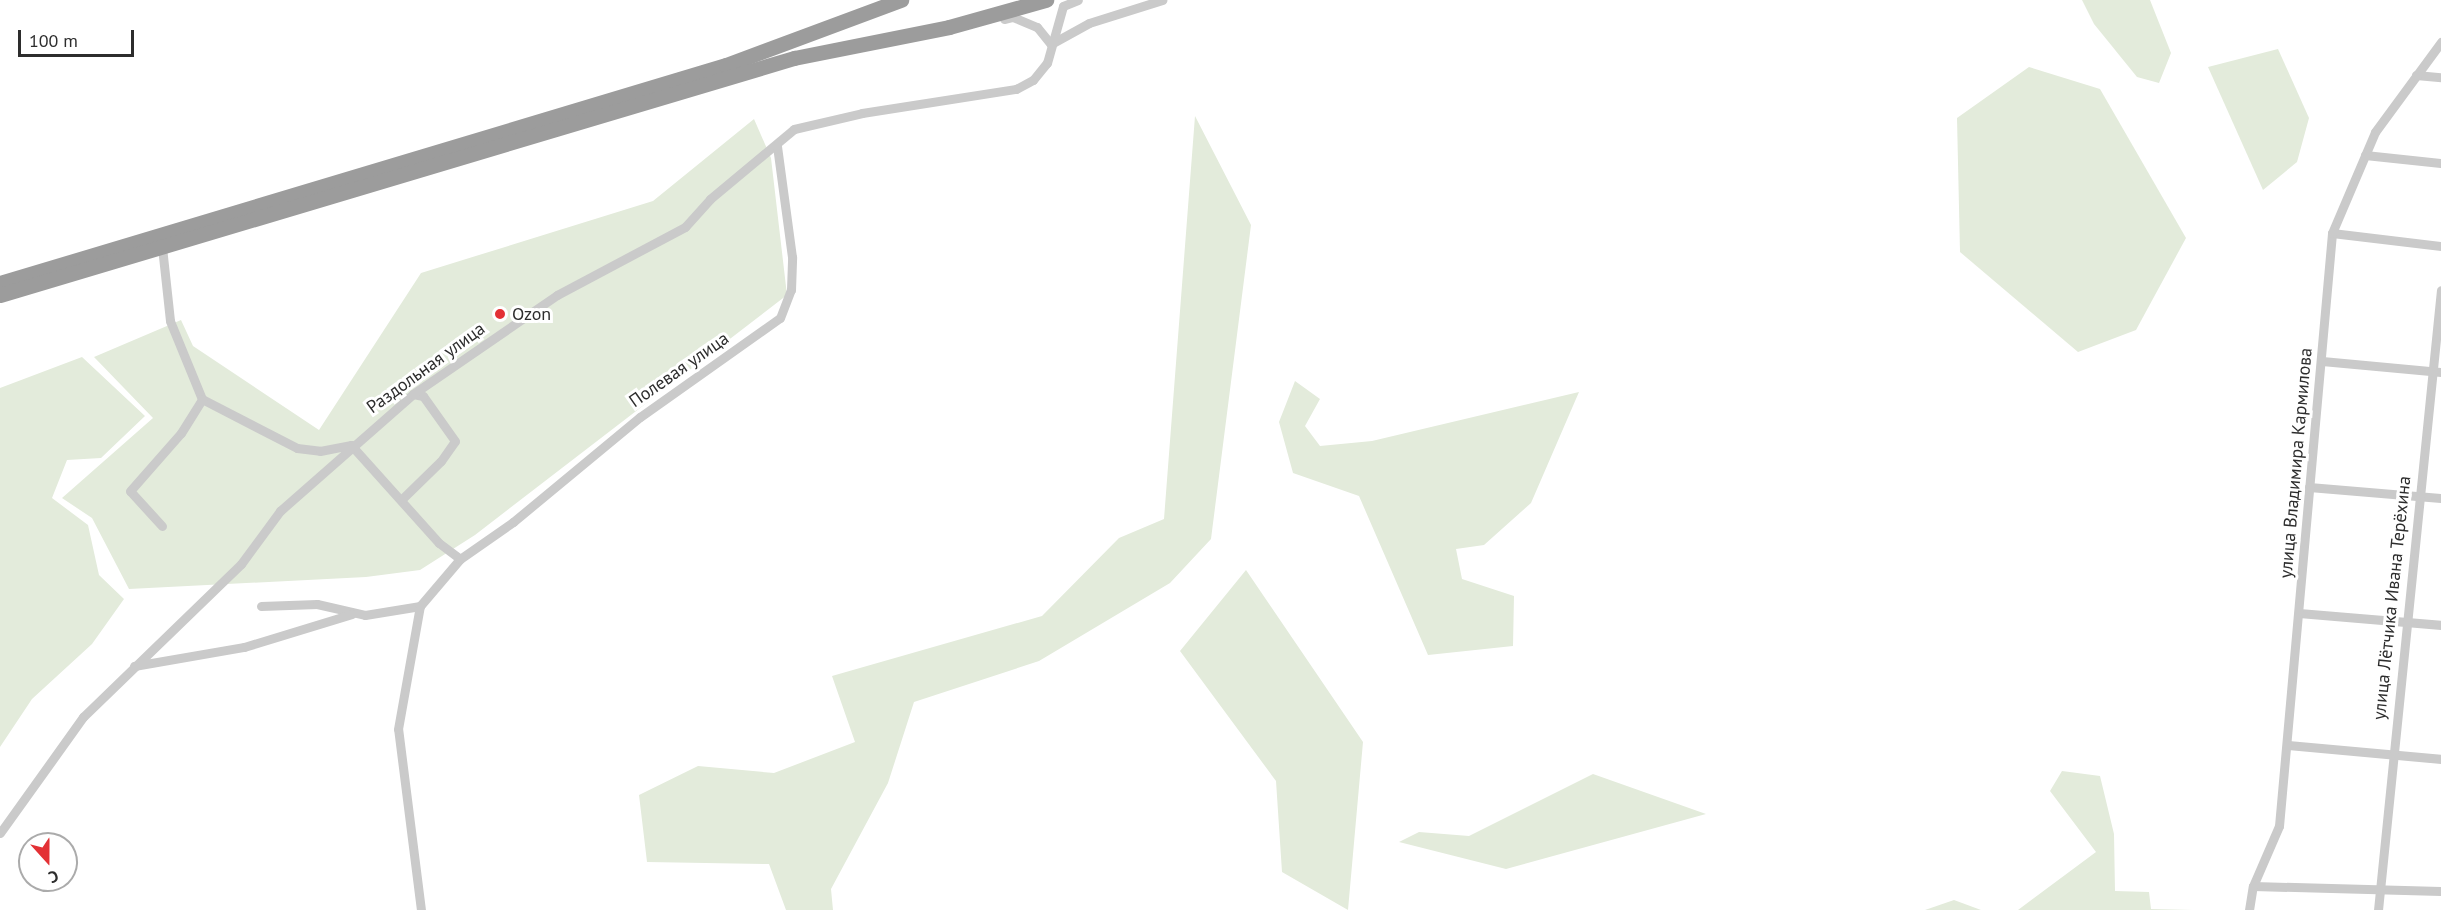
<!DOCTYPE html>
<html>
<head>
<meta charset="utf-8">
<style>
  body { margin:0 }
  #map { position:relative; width:2441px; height:910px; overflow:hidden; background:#fff; font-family:"PT Sans",sans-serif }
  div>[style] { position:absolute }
  .green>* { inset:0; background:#e3ebdb }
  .minor>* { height:9px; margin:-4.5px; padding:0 4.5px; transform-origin:4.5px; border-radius:4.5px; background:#cacaca }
  .trunk>* { height:15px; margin:-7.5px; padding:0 7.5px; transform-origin:7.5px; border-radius:7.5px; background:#9c9c9c }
  .dots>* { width:16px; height:16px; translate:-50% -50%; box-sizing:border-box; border:3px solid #fff; border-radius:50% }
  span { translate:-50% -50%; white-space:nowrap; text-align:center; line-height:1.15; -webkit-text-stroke:6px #fff; paint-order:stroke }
  .poi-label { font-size:18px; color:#2d2d2d }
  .left { translate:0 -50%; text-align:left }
  .street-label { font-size:18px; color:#2d2d2d }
  .north { position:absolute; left:18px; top:832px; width:60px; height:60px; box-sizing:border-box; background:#fff; border:2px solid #ababab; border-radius:50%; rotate:159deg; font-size:16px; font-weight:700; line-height:24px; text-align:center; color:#2d2d2d }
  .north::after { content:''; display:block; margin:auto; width:21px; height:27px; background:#e33135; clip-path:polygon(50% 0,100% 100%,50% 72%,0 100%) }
  .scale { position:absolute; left:18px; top:30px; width:116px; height:27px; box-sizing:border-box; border:3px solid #2d2d2d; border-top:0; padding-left:8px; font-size:18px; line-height:21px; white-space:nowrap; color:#2d2d2d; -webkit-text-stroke:4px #fff; paint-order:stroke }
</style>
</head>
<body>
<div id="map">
  <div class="green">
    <div style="clip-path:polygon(2082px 0,2150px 0,2171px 53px,2159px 83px,2137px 77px,2094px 24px)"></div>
    <div style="clip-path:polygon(2278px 49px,2309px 118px,2297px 162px,2263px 190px,2208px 67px)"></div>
    <div style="clip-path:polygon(2029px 67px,2100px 89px,2186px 238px,2136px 330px,2078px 352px,1960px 252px,1957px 118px)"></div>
    <div style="clip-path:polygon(1195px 116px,1251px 225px,1211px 539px,1170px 583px,1039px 661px,914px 702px,888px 783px,831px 889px,833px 910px,786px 910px,769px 864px,647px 862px,639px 795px,698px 766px,774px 773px,855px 742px,832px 676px,1042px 616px,1119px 538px,1164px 519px)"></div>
    <div style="clip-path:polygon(754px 119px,771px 158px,787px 295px,475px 535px,420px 570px,366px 577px,129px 589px,92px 518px,62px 498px,153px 418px,94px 357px,181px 320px,193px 346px,319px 430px,421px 273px,653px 201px)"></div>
    <div style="clip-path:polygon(82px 357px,145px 416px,101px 458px,67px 460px,52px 498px,88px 525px,99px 575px,124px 599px,92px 644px,32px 699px,0 747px,0 388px)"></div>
    <div style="clip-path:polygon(1295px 381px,1320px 399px,1305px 426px,1320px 446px,1372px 441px,1579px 392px,1531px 503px,1484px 545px,1456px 549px,1462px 579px,1514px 596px,1513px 646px,1428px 655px,1359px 496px,1293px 473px,1279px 422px)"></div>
    <div style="clip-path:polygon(1246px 570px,1363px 742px,1348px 910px,1282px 872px,1276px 781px,1180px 651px)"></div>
    <div style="clip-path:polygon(2062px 771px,2100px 776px,2114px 834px,2115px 891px,2149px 892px,2151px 909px,2193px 910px,2018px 910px,2096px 852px,2050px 791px)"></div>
    <div style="clip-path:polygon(1593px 774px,1706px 814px,1506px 869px,1399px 842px,1419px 832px,1469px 836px)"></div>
    <div style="clip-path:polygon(1954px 900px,1981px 910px,1925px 910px)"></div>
  </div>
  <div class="minor">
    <div style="left:1004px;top:19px;width:9px;rotate:-13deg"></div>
    <div style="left:1013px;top:17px;width:26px;rotate:23deg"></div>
    <div style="left:1037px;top:27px;width:22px;rotate:51deg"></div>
    <div style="left:1051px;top:44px;width:43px;rotate:-28.9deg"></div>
    <div style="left:1089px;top:23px;width:77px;rotate:-17.5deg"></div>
    <div style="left:2416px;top:75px;width:25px;rotate:5deg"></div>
    <div style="left:2365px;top:155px;width:76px;rotate:6deg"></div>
    <div style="left:2332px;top:233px;width:110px;rotate:6.8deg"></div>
    <div style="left:162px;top:247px;width:74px;rotate:83.8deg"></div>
    <div style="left:170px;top:321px;width:84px;rotate:67.7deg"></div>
    <div style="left:202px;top:399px;width:107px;rotate:27.3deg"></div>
    <div style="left:297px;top:448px;width:23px;rotate:7deg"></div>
    <div style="left:320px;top:451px;width:32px;rotate:-11deg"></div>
    <div style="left:2322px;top:361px;width:120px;rotate:5.3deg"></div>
    <div style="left:351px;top:445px;width:132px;rotate:48.1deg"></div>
    <div style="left:439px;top:543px;width:26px;rotate:37deg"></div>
    <div style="left:2309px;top:487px;width:132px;rotate:4.8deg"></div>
    <div style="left:402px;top:499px;width:54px;rotate:-44.3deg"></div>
    <div style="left:441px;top:461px;width:24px;rotate:-55deg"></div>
    <div style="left:455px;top:441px;width:55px;rotate:-125.4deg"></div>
    <div style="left:423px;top:396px;width:10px;rotate:-169deg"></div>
    <div style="left:162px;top:526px;width:47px;rotate:-132.4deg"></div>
    <div style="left:130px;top:491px;width:77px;rotate:-48.7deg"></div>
    <div style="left:181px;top:433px;width:40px;rotate:-58deg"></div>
    <div style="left:261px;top:606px;width:56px;rotate:-2deg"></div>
    <div style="left:317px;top:604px;width:49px;rotate:12.9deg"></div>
    <div style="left:365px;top:615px;width:56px;rotate:-9.3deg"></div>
    <div style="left:2299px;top:613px;width:143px;rotate:4.8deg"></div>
    <div style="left:134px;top:666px;width:112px;rotate:-9.8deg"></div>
    <div style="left:244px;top:647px;width:113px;rotate:-17deg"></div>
    <div style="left:2288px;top:745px;width:154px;rotate:5.2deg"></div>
    <div style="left:0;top:833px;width:143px;rotate:-54.4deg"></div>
    <div style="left:83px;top:717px;width:220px;rotate:-44.1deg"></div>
    <div style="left:241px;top:564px;width:66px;rotate:-53.7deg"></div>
    <div style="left:280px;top:511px;width:177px;rotate:-41.3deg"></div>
    <div style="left:413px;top:394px;width:175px;rotate:-34.5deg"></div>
    <div style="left:557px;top:295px;width:145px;rotate:-28deg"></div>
    <div style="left:685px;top:227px;width:38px;rotate:-48deg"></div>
    <div style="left:710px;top:199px;width:109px;rotate:-39.8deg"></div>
    <div style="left:794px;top:129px;width:70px;rotate:-13.2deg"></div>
    <div style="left:862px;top:113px;width:156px;rotate:-8.9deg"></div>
    <div style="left:1016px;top:89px;width:19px;rotate:-28deg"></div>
    <div style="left:1033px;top:80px;width:22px;rotate:-51deg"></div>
    <div style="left:1047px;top:63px;width:59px;rotate:-74.3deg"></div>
    <div style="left:1063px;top:6px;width:16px;rotate:-22deg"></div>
    <div style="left:2253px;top:886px;width:188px;rotate:1.5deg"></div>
    <div style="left:421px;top:910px;width:182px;rotate:-97.2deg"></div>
    <div style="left:398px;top:729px;width:125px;rotate:-79.9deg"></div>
    <div style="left:420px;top:606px;width:62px;rotate:-49.6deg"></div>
    <div style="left:460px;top:559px;width:65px;rotate:-34.9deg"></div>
    <div style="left:513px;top:522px;width:165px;rotate:-39.6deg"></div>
    <div style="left:640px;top:417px;width:171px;rotate:-35.3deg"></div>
    <div style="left:780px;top:318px;width:30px;rotate:-69deg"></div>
    <div style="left:791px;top:290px;width:33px;rotate:-88deg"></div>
    <div style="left:792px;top:257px;width:112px;rotate:-97.7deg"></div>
    <div style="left:2249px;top:910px;width:24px;rotate:-81deg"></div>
    <div style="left:2253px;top:886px;width:65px;rotate:-66.6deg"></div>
    <div style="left:2279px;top:826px;width:595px;rotate:-84.89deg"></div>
    <div style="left:2332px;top:233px;width:110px;rotate:-66.9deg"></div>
    <div style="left:2375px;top:132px;width:112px;rotate:-53.7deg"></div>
    <div style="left:2378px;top:910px;width:623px;rotate:-84.2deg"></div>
  </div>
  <div class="trunk">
    <div style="left:0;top:283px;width:758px;rotate:-16.71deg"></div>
    <div style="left:726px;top:65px;width:187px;rotate:-20.4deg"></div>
    <div style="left:0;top:295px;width:829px;rotate:-16.62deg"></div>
    <div style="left:794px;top:58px;width:158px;rotate:-11.3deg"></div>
    <div style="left:949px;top:27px;width:101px;rotate:-15.6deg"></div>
  </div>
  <div class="dots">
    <div style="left:500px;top:314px;background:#e33135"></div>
  </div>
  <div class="poi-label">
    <span class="left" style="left:512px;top:314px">Ozon</span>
  </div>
  <div class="street-label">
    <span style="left:426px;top:368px;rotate:-36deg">Раздольная улица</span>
    <span style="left:679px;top:370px;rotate:-35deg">Полевая улица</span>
    <span style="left:2296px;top:463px;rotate:-85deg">улица Владимира Кармилова</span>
    <span style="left:2392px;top:598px;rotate:-84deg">улица Лётчика Ивана Терёхина</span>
  </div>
  <div class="north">С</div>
  <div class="scale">100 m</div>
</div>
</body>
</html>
